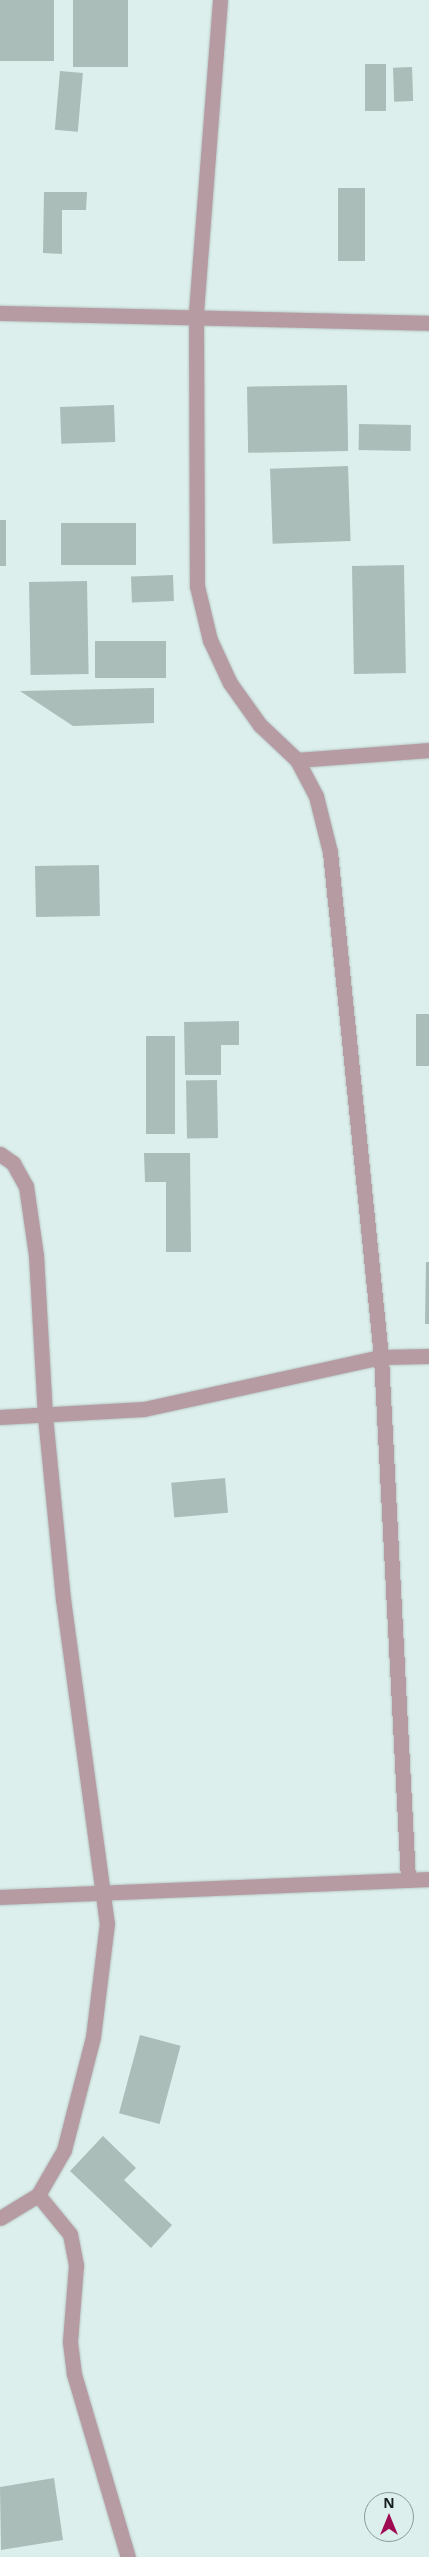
<!DOCTYPE html>
<html>
<head>
<meta charset="utf-8">
<style>
  body { margin:0 }
  #map { position:relative; width:429px; height:2557px; overflow:hidden; background:#dcefec; font-family:"Open Sans",sans-serif }
  div>[style] { position:absolute }
  .building>* { inset:0; background:#aabdb9; transform-origin:0 0 }
  .roads { filter:drop-shadow(0 0 1px #b9c9c7) drop-shadow(0 0 1px #b9c9c7) }
  .minor>* { height:15px; margin:-7.5px; padding:0 7.5px; transform-origin:7.5px; border-radius:7.5px; background:#b79ba2 }
  span { translate:-50% -50%; white-space:nowrap; text-align:center; line-height:1.15; -webkit-text-stroke:4.5px #dcefec; paint-order:stroke }
  .north { position:absolute; left:364px; top:2492px; width:50px; height:50px; box-sizing:border-box; background:#dcefec; border:1px solid #8d9b99; border-radius:50%; rotate:0deg; font-size:14px; font-weight:700; line-height:20px; text-align:center; color:#171e1d }
  .north::after { content:''; display:block; margin:auto; width:18px; height:22px; background:#9f0b52; clip-path:polygon(50% 0,100% 100%,50% 72%,0 100%) }
</style>
</head>
<body>
<div id="map">
  <div class="building">
    <div style="left:0;top:0;width:54px;height:61px"></div>
    <div style="left:73px;top:0;width:55px;height:67px"></div>
    <div style="left:365px;top:64px;width:21px;height:47px"></div>
    <div style="left:412px;top:67px;width:34px;height:19px;rotate:88deg"></div>
    <div style="left:60px;top:71px;width:23px;height:59px;rotate:5deg"></div>
    <div style="left:338px;top:188px;width:27px;height:73px"></div>
    <div style="clip-path:polygon(44px 192px,87px 192px,86px 210px,62px 210px,62px 254px,43px 253px)"></div>
    <div style="left:347px;top:385px;width:66px;height:100px;rotate:89deg"></div>
    <div style="left:114px;top:405px;width:37px;height:54px;rotate:88deg"></div>
    <div style="left:359px;top:424px;width:52px;height:26px;rotate:1deg"></div>
    <div style="left:348px;top:466px;width:75px;height:78px;rotate:88deg"></div>
    <div style="left:0;top:520px;width:6px;height:46px"></div>
    <div style="left:61px;top:523px;width:75px;height:42px"></div>
    <div style="left:404px;top:565px;width:108px;height:52px;rotate:89deg"></div>
    <div style="left:173px;top:575px;width:26px;height:42px;rotate:88deg"></div>
    <div style="left:87px;top:581px;width:93px;height:58px;rotate:89deg"></div>
    <div style="left:166px;top:641px;width:37px;height:71px;rotate:90deg"></div>
    <div style="clip-path:polygon(154px 688px,154px 723px,73px 726px,20px 691px)"></div>
    <div style="left:99px;top:865px;width:51px;height:64px;rotate:89deg"></div>
    <div style="left:416px;top:1014px;width:13px;height:52px"></div>
    <div style="clip-path:polygon(239px 1021px,239px 1045px,221px 1045px,221px 1075px,185px 1075px,184px 1022px)"></div>
    <div style="left:146px;top:1036px;width:29px;height:98px"></div>
    <div style="left:217px;top:1080px;width:58px;height:31px;rotate:89deg"></div>
    <div style="clip-path:polygon(144px 1153px,190px 1153px,191px 1252px,166px 1252px,166px 1182px,145px 1182px)"></div>
    <div style="clip-path:polygon(426px 1262px,429px 1262px,429px 1324px,425px 1324px)"></div>
    <div style="left:225px;top:1478px;width:35px;height:54px;rotate:85deg"></div>
    <div style="left:140px;top:2035px;width:42px;height:81px;rotate:15deg"></div>
    <div style="clip-path:polygon(103px 2136px,136px 2168px,124px 2180px,172px 2225px,151px 2248px,70px 2171px)"></div>
    <div style="clip-path:polygon(54px 2478px,63px 2540px,1px 2550px,0 2487px)"></div>
  </div>
  <div class="roads">
    <div class="minor">
      <div style="left:220px;top:0;width:315px;rotate:94.4deg"></div>
      <div style="left:196px;top:314px;width:272px;rotate:89.8deg"></div>
      <div style="left:197px;top:586px;width:56px;rotate:76.5deg"></div>
      <div style="left:210px;top:640px;width:47px;rotate:65.1deg"></div>
      <div style="left:230px;top:683px;width:52px;rotate:54.5deg"></div>
      <div style="left:260px;top:725px;width:51px;rotate:43.4deg"></div>
      <div style="left:297px;top:760px;width:41px;rotate:62.2deg"></div>
      <div style="left:316px;top:796px;width:58px;rotate:76deg"></div>
      <div style="left:330px;top:852px;width:508px;rotate:84.23deg"></div>
      <div style="left:381px;top:1357px;width:524px;rotate:87.04deg"></div>
      <div style="left:0;top:313px;width:429px;rotate:1.3deg"></div>
      <div style="left:297px;top:760px;width:132px;rotate:-4.3deg"></div>
      <div style="left:0;top:1154px;width:16px;rotate:35deg"></div>
      <div style="left:13px;top:1163px;width:26px;rotate:61deg"></div>
      <div style="left:26px;top:1186px;width:70px;rotate:81.8deg"></div>
      <div style="left:36px;top:1255px;width:161px;rotate:86.8deg"></div>
      <div style="left:45px;top:1416px;width:184px;rotate:84.4deg"></div>
      <div style="left:63px;top:1599px;width:327px;rotate:82.3deg"></div>
      <div style="left:107px;top:1923px;width:115px;rotate:97deg"></div>
      <div style="left:93px;top:2037px;width:117px;rotate:104.4deg"></div>
      <div style="left:64px;top:2150px;width:52px;rotate:120deg"></div>
      <div style="left:38px;top:2195px;width:44px;rotate:148.8deg"></div>
      <div style="left:0;top:1417px;width:144px;rotate:-3.2deg"></div>
      <div style="left:144px;top:1409px;width:243px;rotate:-12.4deg"></div>
      <div style="left:381px;top:1357px;width:48px;rotate:-1.2deg"></div>
      <div style="left:0;top:1897px;width:429px;rotate:-2.4deg"></div>
      <div style="left:38px;top:2195px;width:50px;rotate:50.6deg"></div>
      <div style="left:70px;top:2234px;width:32px;rotate:79deg"></div>
      <div style="left:76px;top:2265px;width:77px;rotate:94.5deg"></div>
      <div style="left:70px;top:2342px;width:32px;rotate:83deg"></div>
      <div style="left:74px;top:2374px;width:191px;rotate:73.6deg"></div>
    </div>
  </div>
  <div class="north">N</div>
</div>
</body>
</html>
